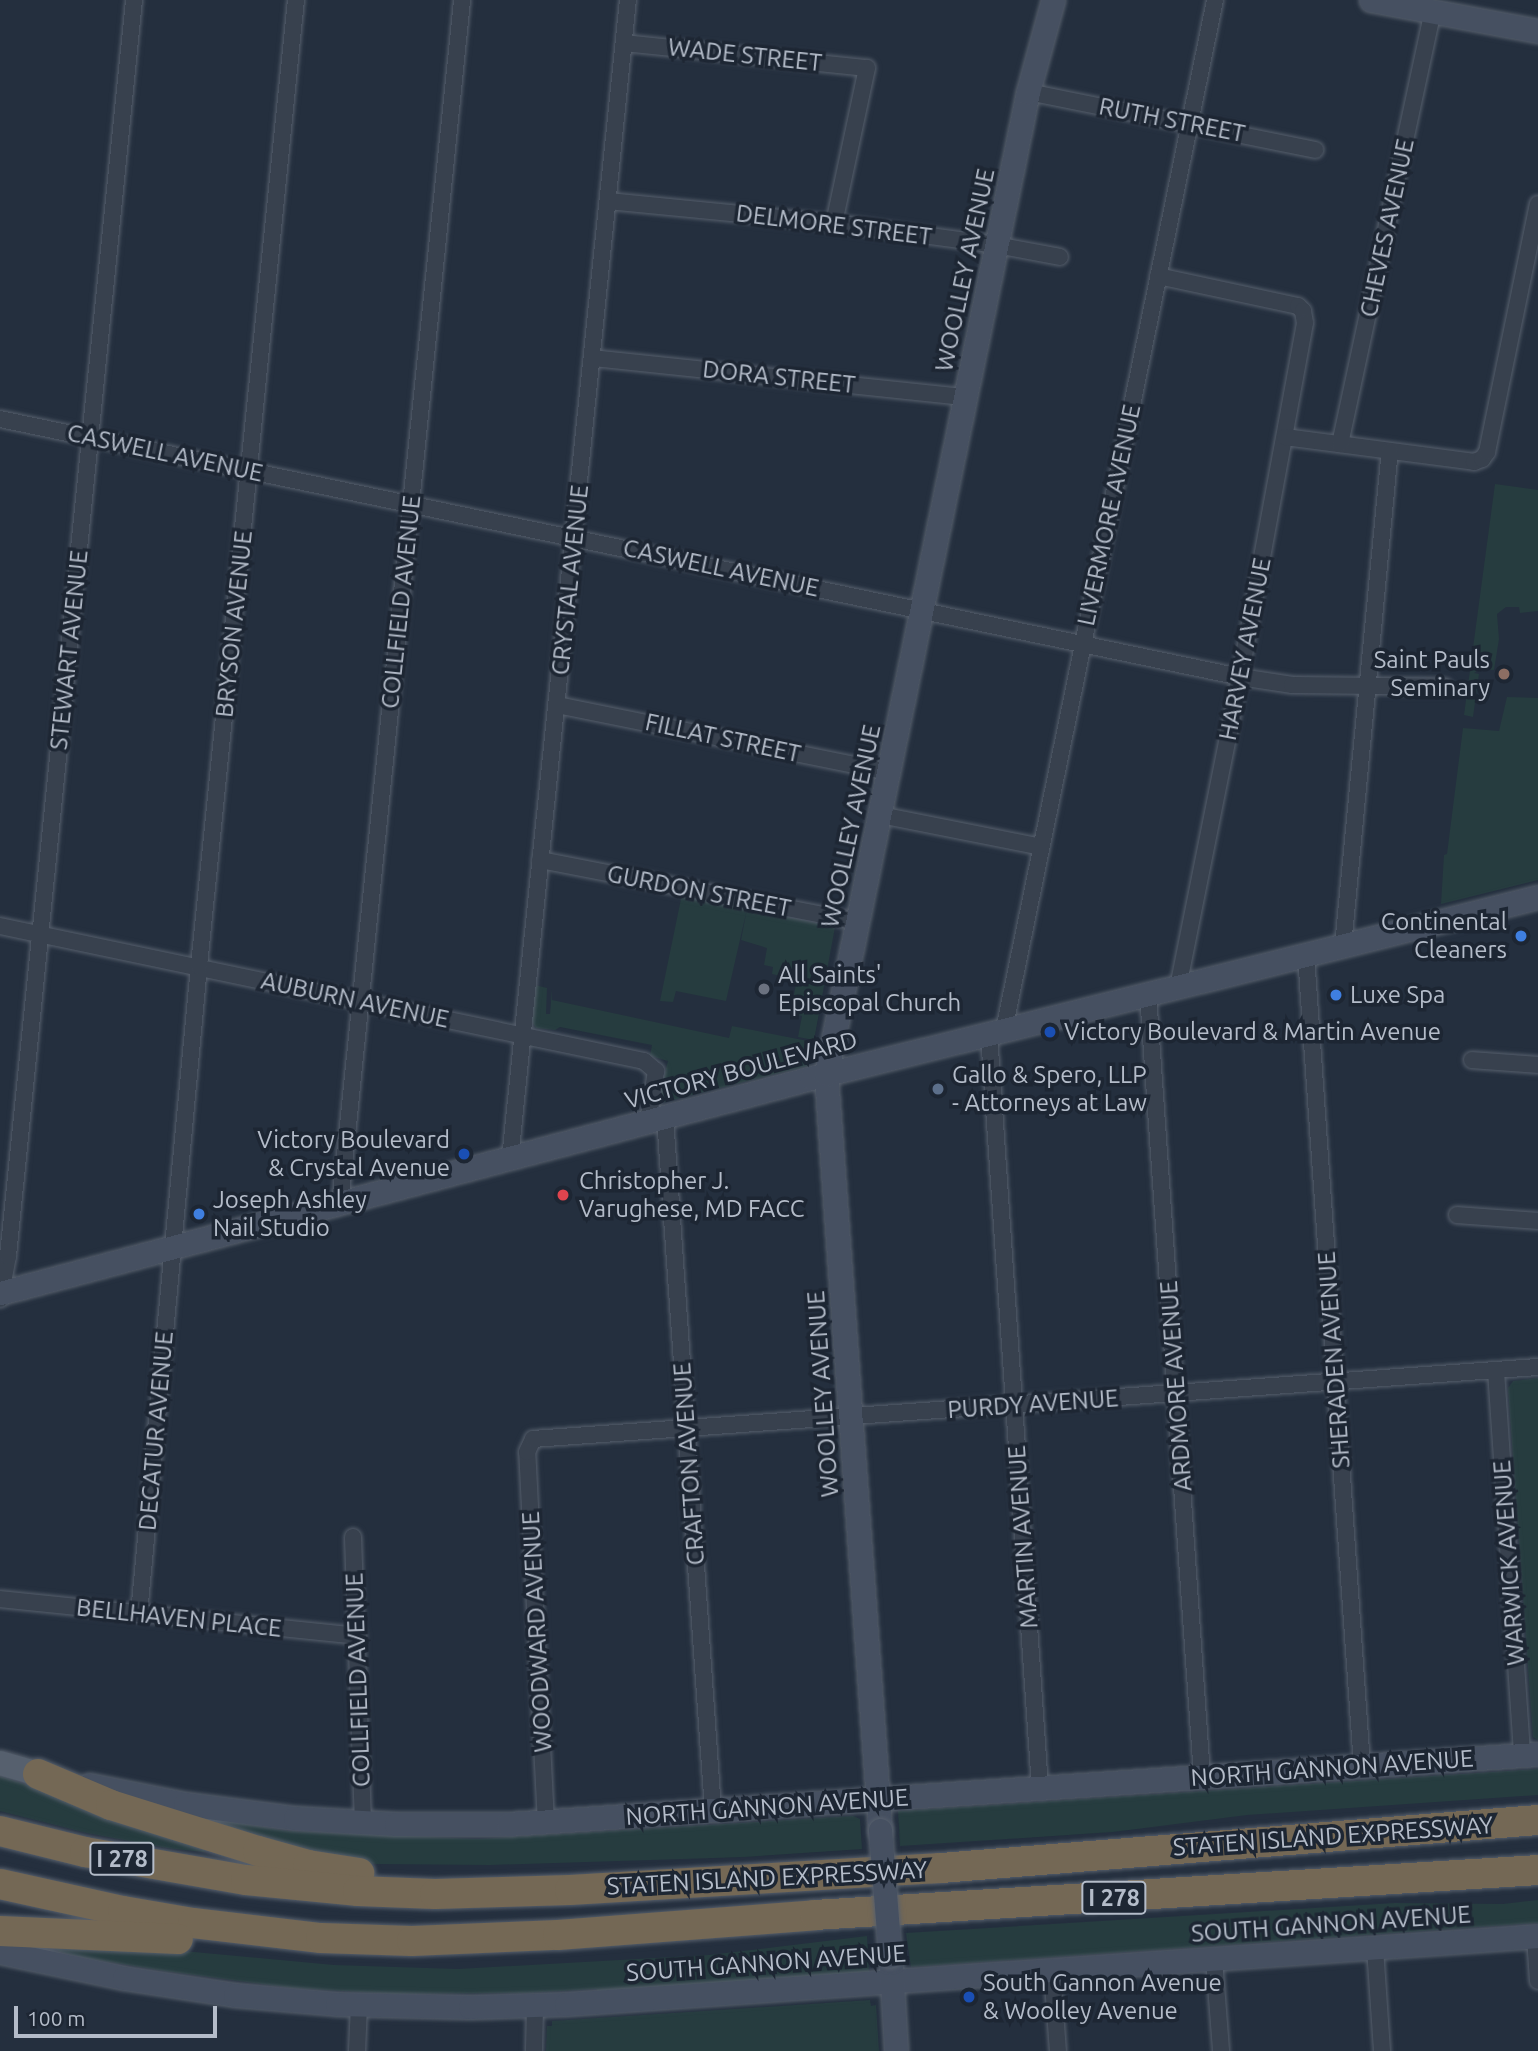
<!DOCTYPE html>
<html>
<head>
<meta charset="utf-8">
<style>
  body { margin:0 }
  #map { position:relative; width:1538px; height:2051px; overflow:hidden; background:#242f3e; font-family:Ubuntu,sans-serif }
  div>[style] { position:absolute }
  .green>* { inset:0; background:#263c3f }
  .roads { filter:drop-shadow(0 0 2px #565f6c) drop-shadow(0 0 2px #565f6c) }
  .street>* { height:16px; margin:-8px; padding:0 8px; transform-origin:8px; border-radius:8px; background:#38414e }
  .secondary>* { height:23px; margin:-11.5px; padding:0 11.5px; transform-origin:11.5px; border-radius:11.5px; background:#465061 }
  .primary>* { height:24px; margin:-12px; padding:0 12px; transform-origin:12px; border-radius:12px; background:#56606e }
  .highway>* { height:30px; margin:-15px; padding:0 15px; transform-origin:15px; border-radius:15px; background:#746855 }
  .bridges { filter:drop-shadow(0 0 2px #565f6c) drop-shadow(0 0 2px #565f6c) }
  .secondary-bridge>* { height:23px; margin:-11.5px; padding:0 11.5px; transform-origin:11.5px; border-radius:11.5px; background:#465061 }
  .dots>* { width:19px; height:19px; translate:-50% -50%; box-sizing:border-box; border:4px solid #1d2633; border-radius:50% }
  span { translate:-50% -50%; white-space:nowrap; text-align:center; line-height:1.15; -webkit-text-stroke:7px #1d2633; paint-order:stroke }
  .shield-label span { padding:2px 5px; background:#1d2633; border:2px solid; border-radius:5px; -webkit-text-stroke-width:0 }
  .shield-label { font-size:23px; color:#b4bcc9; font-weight:700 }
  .street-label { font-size:24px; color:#b4bcc9 }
  .poi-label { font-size:24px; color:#b4bcc9 }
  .right { translate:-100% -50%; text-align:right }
  .left { translate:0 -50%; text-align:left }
  .scale { position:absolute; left:14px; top:2006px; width:203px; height:32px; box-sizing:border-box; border:4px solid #b4bcc9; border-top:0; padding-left:9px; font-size:21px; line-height:24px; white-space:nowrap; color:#b4bcc9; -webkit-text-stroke:5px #1d2633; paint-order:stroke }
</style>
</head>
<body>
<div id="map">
  <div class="green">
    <div style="clip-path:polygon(1495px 484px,1538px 490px,1538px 611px,1520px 613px,1519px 607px,1506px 607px,1497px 614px,1499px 639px,1494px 670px,1480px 669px,1474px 673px,1479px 674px,1473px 717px,1464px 715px)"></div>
    <div style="clip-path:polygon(1507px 697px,1538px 698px,1538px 880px,1441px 904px,1444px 855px,1447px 854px,1463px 728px,1499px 731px)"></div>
    <div style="clip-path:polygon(682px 894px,835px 927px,814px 1040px,798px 1037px,802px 1016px,790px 1013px,797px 980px,772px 974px,773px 967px,764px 965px,767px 948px,741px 940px,747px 909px,726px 1001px,676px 991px,673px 1002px,660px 1001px)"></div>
    <div style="clip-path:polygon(535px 985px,547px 988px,546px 1014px,550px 1014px,552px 989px,552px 1000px,729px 1038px,732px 1026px,813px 1042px,809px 1063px,808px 1066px,664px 1102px,659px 1095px,668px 1061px,650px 1056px,652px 1045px,560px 1027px,555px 1030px,536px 1028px,531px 1020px)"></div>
    <div style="clip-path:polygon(1538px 1378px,1538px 1740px,1533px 1737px,1508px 1388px,1513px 1381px)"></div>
    <div style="clip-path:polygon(1538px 1769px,1538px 1795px,1247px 1815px,1113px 1832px,900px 1846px,898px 1811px)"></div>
    <div style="clip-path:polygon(0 1776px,99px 1809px,207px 1850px,203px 1852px,167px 1848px,87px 1833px,0 1811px)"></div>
    <div style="clip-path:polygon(149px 1809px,288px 1831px,477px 1839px,853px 1816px,860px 1819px,862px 1849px,745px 1857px,490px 1865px,378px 1864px,332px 1861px)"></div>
    <div style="clip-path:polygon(1538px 1900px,1538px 1923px,911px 1967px,906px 1933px,1395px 1903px,1503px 1904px)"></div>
    <div style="clip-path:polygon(867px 1936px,869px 1974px,598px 1993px,597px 1989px,526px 1993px,395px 1994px,291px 1988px,164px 1971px,85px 1958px,60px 1952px,56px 1949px,56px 1945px,151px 1948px,334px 1965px,458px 1969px,709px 1955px)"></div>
    <div style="clip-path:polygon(870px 2000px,871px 2006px,876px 2005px,879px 2051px,546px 2051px,547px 2026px,552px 2026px,552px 2021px)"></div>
  </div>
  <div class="roads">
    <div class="street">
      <div style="left:624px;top:43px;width:244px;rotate:5.9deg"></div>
      <div style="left:867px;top:68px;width:158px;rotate:102deg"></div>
      <div style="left:1028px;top:92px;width:293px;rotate:11.4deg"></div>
      <div style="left:608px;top:201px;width:227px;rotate:5.6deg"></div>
      <div style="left:834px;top:223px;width:163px;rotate:7.7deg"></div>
      <div style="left:996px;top:245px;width:65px;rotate:10.6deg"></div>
      <div style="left:1158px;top:276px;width:143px;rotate:12.1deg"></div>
      <div style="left:1298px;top:306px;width:7px;rotate:45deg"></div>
      <div style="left:1303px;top:311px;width:12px;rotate:81deg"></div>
      <div style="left:1305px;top:323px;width:360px;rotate:100.4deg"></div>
      <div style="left:1240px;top:677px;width:316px;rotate:101.3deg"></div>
      <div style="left:592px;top:358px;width:375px;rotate:6deg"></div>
      <div style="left:0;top:419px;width:1267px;rotate:11.75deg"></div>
      <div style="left:1240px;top:677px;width:53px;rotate:8.7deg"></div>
      <div style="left:1292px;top:685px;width:153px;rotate:0.7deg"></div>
      <div style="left:1285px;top:437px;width:191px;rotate:7.5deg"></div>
      <div style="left:1474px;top:462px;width:9px;rotate:-21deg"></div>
      <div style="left:1482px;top:459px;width:9px;rotate:-54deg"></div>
      <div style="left:1487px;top:452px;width:253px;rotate:-78.4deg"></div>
      <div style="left:1340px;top:444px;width:443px;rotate:-77.9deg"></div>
      <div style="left:557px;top:705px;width:339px;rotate:11.4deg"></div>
      <div style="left:880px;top:815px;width:164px;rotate:11.2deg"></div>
      <div style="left:540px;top:860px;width:324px;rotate:11deg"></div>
      <div style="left:0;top:926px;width:658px;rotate:11.84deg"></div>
      <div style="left:644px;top:1061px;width:16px;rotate:40deg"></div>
      <div style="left:656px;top:1071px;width:52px;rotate:98.9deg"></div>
      <div style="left:1343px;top:946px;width:497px;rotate:-84.6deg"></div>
      <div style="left:1306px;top:955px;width:813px;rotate:86.05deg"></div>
      <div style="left:1148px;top:994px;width:785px;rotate:86.05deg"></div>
      <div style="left:1004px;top:1030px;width:1051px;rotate:-78.42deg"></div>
      <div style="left:989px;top:1034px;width:756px;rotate:86.13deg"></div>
      <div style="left:1472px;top:1060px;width:66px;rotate:4.3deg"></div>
      <div style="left:665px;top:1117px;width:696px;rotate:86.04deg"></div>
      <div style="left:510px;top:1159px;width:1165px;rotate:-84.19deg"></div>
      <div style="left:340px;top:1204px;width:1210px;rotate:-84.21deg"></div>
      <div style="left:1457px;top:1215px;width:81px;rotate:4.2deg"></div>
      <div style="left:0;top:1299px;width:44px;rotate:-79.5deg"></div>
      <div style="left:8px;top:1256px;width:1262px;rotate:-84.27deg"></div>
      <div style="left:1496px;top:1371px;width:385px;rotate:86.1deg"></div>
      <div style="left:353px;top:1537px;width:285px;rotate:88deg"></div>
      <div style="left:0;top:1599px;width:360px;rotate:5.9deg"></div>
      <div style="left:139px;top:1614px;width:651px;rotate:-84.71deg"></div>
      <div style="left:199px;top:966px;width:971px;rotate:-84.27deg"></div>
      <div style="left:546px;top:1823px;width:371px;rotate:-92.9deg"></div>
      <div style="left:527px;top:1452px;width:14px;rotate:-65deg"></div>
      <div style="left:533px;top:1439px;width:1008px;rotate:-4.1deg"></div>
      <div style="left:1535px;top:1937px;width:44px;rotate:86.1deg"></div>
      <div style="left:1375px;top:1948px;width:103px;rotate:86.1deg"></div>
      <div style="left:1214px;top:1959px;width:92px;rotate:85.6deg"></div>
      <div style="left:1052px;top:1970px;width:81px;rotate:85.8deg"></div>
      <div style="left:357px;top:2051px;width:46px;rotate:-87.5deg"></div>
      <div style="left:534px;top:2051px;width:45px;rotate:-88.7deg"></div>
    </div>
    <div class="secondary">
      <div style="left:1371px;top:0;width:170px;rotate:10.5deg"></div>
      <div style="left:0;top:1293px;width:839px;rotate:-14.85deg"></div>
      <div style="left:811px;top:1078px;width:749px;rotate:-13.98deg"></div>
      <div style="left:89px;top:1785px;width:98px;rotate:11.2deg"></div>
      <div style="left:185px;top:1804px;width:111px;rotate:7.3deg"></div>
      <div style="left:295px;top:1818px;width:101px;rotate:3.4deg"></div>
      <div style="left:396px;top:1824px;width:112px"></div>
      <div style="left:508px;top:1824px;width:1032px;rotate:-3.89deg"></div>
      <div style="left:880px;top:1830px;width:758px;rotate:-94.09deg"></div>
      <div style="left:826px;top:1074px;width:1003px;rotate:-78.38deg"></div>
      <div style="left:1028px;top:92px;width:95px;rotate:-74.8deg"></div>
      <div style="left:0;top:1952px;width:127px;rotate:11.8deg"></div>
      <div style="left:124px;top:1978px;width:112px;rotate:8.7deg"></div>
      <div style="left:235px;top:1995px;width:102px;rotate:5deg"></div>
      <div style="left:337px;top:2004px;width:133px;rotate:1.3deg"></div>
      <div style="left:470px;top:2007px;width:96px;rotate:-1.8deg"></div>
      <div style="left:566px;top:2004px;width:974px;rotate:-4deg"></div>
      <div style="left:891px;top:1966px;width:85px;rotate:86.6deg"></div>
    </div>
    <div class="primary">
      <div style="left:0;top:1763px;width:40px;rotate:16deg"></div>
    </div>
    <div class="highway">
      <div style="left:38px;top:1774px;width:79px;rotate:23deg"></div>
      <div style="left:111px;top:1805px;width:154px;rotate:17.4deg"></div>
      <div style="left:258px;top:1851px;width:52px;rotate:15.6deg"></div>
      <div style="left:308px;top:1865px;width:52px;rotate:8.9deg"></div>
      <div style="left:0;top:1831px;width:88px;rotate:13.9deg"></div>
      <div style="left:85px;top:1852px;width:163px;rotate:9.9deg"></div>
      <div style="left:246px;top:1880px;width:113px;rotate:5.6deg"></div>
      <div style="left:358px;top:1891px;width:77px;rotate:2.2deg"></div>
      <div style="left:435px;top:1894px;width:135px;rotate:-1.7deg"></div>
      <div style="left:570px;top:1890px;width:372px;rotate:-3.4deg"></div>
      <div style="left:941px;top:1868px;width:599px;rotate:-4.6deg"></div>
      <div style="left:0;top:1884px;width:126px;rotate:12.4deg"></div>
      <div style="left:123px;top:1911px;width:71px;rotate:9.7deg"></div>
      <div style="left:193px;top:1923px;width:129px;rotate:6.7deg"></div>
      <div style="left:321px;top:1938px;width:91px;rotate:1.9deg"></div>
      <div style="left:412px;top:1941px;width:146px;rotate:-2.4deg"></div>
      <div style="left:558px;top:1935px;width:258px;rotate:-4.4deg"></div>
      <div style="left:815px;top:1915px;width:724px;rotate:-3.56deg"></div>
      <div style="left:0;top:1931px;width:178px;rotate:2.6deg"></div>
    </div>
  </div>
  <div class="bridges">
    <div class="secondary-bridge">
      <div style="left:880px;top:1830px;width:126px;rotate:85.5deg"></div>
    </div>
  </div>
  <div class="dots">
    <div style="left:1504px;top:674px;background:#8d6e63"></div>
    <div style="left:1521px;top:936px;background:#3f7fe0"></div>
    <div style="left:764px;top:989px;background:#6b7280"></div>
    <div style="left:1336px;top:995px;background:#3f7fe0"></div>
    <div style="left:1050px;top:1032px;background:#1a4fb4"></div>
    <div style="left:938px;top:1089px;background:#5c6f8a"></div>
    <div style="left:464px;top:1154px;background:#1a4fb4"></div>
    <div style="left:563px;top:1195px;background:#e0444e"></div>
    <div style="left:199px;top:1214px;background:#3f7fe0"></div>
    <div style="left:969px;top:1997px;background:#1a4fb4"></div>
  </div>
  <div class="shield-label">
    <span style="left:122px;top:1859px">I 278</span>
    <span style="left:1114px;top:1898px">I 278</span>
  </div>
  <div class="street-label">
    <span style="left:745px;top:55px;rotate:6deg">WADE STREET</span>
    <span style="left:1172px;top:120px;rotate:11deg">RUTH STREET</span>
    <span style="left:834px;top:225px;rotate:7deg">DELMORE STREET</span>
    <span style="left:1387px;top:228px;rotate:-78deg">CHEVES AVENUE</span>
    <span style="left:965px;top:270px;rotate:-78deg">WOOLLEY AVENUE</span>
    <span style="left:779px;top:377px;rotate:6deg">DORA STREET</span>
    <span style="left:165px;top:453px;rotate:12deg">CASWELL AVENUE</span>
    <span style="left:1109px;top:515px;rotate:-78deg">LIVERMORE AVENUE</span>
    <span style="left:721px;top:568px;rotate:12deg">CASWELL AVENUE</span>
    <span style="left:570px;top:580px;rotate:-84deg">CRYSTAL AVENUE</span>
    <span style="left:401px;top:602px;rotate:-84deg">COLLFIELD AVENUE</span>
    <span style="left:234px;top:624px;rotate:-84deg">BRYSON AVENUE</span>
    <span style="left:1245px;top:649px;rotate:-79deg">HARVEY AVENUE</span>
    <span style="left:69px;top:650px;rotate:-84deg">STEWART AVENUE</span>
    <span style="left:723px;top:738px;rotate:12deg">FILLAT STREET</span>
    <span style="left:851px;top:826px;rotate:-78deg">WOOLLEY AVENUE</span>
    <span style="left:699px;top:891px;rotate:11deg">GURDON STREET</span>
    <span style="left:355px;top:1000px;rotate:12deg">AUBURN AVENUE</span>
    <span style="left:741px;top:1070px;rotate:-15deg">VICTORY BOULEVARD</span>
    <span style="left:1334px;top:1360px;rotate:-94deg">SHERADEN AVENUE</span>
    <span style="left:1176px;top:1386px;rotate:-94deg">ARDMORE AVENUE</span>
    <span style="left:823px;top:1394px;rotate:-94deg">WOOLLEY AVENUE</span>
    <span style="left:1033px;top:1404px;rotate:-4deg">PURDY AVENUE</span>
    <span style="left:156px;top:1431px;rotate:-85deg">DECATUR AVENUE</span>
    <span style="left:689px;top:1464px;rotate:-94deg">CRAFTON AVENUE</span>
    <span style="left:1023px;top:1537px;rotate:-94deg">MARTIN AVENUE</span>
    <span style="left:1509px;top:1563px;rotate:-94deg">WARWICK AVENUE</span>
    <span style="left:179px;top:1618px;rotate:6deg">BELLHAVEN PLACE</span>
    <span style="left:537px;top:1632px;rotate:-93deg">WOODWARD AVENUE</span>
    <span style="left:358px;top:1680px;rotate:-92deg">COLLFIELD AVENUE</span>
    <span style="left:1332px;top:1768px;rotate:-4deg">NORTH GANNON AVENUE</span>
    <span style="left:767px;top:1807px;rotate:-4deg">NORTH GANNON AVENUE</span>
    <span style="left:1333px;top:1836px;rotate:-4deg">STATEN ISLAND EXPRESSWAY</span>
    <span style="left:767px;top:1878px;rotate:-3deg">STATEN ISLAND EXPRESSWAY</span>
    <span style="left:1331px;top:1924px;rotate:-4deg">SOUTH GANNON AVENUE</span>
    <span style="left:766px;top:1963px;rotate:-4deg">SOUTH GANNON AVENUE</span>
  </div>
  <div class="poi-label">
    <span class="right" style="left:1490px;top:674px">Saint Pauls<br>Seminary</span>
    <span class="right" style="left:1507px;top:936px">Continental<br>Cleaners</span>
    <span class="left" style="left:778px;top:989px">All Saints'<br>Episcopal Church</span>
    <span class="left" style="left:1350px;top:995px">Luxe Spa</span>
    <span class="left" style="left:1064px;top:1032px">Victory Boulevard &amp; Martin Avenue</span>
    <span class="left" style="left:952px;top:1089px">Gallo &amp; Spero, LLP<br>- Attorneys at Law</span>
    <span class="right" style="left:450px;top:1154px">Victory Boulevard<br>&amp; Crystal Avenue</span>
    <span class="left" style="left:579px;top:1195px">Christopher J.<br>Varughese, MD FACC</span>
    <span class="left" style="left:213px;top:1214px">Joseph Ashley<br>Nail Studio</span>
    <span class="left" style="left:983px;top:1997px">South Gannon Avenue<br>&amp; Woolley Avenue</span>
  </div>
  <div class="scale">100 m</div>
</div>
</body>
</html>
